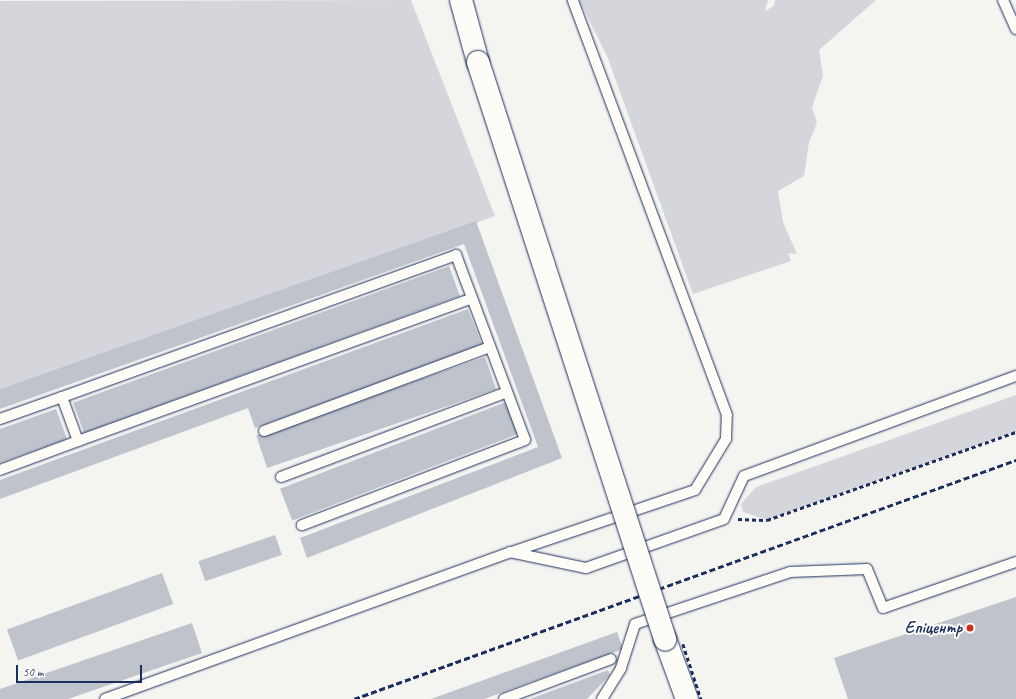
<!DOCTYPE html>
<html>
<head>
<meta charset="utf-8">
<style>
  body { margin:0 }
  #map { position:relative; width:1016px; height:699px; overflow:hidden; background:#f4f4f1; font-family:Caveat,sans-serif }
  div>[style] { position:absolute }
  .green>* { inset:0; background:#d4d6db }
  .building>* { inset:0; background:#bfc3cc; transform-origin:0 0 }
  .path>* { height:2.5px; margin-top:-1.25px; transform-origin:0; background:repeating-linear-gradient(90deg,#1b2f5e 0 4px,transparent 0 7px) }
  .roads { filter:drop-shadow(0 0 1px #1b2f5e) drop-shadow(0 0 1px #1b2f5e) }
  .lane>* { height:10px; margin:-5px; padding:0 5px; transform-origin:5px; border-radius:5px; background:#fdfcf7 }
  .secondary>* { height:22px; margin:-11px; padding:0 11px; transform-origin:11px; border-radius:11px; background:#fdfcf7 }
  .rail>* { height:3px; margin-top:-1.5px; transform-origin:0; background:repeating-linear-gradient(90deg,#1b2f5e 0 6px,transparent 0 9px) }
  .path-bridge>* { height:2.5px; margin-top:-1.25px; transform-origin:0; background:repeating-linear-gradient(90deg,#1b2f5e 0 4px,transparent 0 7px) }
  .bridges { filter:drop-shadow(0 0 1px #1b2f5e) drop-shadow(0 0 1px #1b2f5e) }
  .secondary-bridge>* { height:22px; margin:-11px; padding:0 11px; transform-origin:11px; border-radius:11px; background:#fdfcf7 }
  .dots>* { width:11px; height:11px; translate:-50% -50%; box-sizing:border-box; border:2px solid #fdfcf7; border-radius:50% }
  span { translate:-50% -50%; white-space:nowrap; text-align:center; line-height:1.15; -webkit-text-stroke:4px #fdfcf7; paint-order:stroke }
  .poi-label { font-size:17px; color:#1b2f5e; font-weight:700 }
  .right { translate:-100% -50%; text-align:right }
  .scale { position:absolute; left:16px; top:665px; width:126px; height:18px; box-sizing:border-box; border:2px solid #1b2f5e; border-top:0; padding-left:5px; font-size:12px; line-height:14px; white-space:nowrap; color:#1b2f5e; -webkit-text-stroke:3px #fdfcf7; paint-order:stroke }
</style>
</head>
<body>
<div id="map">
  <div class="green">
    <div style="clip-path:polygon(411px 0,495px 216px,0 389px,0 1px)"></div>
    <div style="clip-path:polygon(579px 0,768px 0,765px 11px,774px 6px,775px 0,876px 0,819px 50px,823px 76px,812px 107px,817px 123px,809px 142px,804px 176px,778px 191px,783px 222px,797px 254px,788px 253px,791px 261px,693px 294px,607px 56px)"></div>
    <div style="clip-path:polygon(1016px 395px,1016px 432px,767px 520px,743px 512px,741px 504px,756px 487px)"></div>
  </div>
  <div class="building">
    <div style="clip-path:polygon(476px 221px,562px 458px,307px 558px,300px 538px,538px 447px,464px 244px,0 409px,0 389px)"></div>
    <div style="left:449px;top:266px;width:32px;height:400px;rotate:70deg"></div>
    <div style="clip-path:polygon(468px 309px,482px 345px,255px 428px,248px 408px,0 499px,0 480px)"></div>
    <div style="left:485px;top:357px;width:34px;height:242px;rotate:71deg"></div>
    <div style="left:506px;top:402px;width:34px;height:242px;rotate:69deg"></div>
    <div style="clip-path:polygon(56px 409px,67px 439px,0 463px,0 429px)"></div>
    <div style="left:275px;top:535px;width:21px;height:81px;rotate:71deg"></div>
    <div style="left:162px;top:573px;width:33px;height:165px;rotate:70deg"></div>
    <div style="clip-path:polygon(1016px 597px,1016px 699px,848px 699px,834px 658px)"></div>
    <div style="clip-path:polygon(192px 623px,202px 653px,68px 699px,0 699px,0 689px)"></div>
    <div style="clip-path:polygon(617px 632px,623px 649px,484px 699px,431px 699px)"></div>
    <div style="clip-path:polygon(608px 670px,610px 675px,587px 699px,530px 699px)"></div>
  </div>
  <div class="path">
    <div style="left:738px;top:519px;width:29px;rotate:2deg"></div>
    <div style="left:767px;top:520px;width:264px;rotate:-19.5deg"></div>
  </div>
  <div class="roads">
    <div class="lane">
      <div style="left:1003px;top:0;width:32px;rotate:66deg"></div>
      <div style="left:62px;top:397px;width:419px;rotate:-19.8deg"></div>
      <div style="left:456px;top:255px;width:197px;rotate:69.5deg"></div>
      <div style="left:525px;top:440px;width:239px;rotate:159.1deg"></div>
      <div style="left:0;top:419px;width:66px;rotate:-19.5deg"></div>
      <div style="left:62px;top:397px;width:47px;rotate:70deg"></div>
      <div style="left:78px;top:441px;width:83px;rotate:159.6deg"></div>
      <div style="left:264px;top:431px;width:241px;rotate:-20.4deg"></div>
      <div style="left:78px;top:441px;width:419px;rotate:-19.9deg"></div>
      <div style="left:281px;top:477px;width:241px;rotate:-20.6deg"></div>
      <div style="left:512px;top:552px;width:193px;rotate:-18.7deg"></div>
      <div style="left:695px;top:490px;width:60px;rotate:-58.7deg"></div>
      <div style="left:726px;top:439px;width:24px;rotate:-88deg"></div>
      <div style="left:727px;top:415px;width:443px;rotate:-110.4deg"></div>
      <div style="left:105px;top:699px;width:431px;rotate:-19.9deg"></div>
      <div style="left:510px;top:552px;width:78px;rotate:11.9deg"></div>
      <div style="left:586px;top:568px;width:146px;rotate:-19.5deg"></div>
      <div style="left:724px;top:519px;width:47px;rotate:-65.1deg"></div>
      <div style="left:744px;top:476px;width:290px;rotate:-20.2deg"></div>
      <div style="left:504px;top:699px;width:114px;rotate:-20.5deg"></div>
      <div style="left:602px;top:699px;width:36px;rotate:-58deg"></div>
      <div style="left:621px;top:668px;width:46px;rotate:-72.3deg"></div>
      <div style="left:635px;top:624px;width:163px;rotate:-18.5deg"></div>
      <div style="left:790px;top:572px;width:77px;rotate:-2.2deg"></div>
      <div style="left:867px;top:569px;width:42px;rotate:67.7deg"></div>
      <div style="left:883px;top:608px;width:141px;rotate:-19.1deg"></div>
    </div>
    <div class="secondary">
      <div style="left:461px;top:0;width:64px;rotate:74.7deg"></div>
      <div style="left:665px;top:639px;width:64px;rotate:69.9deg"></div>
    </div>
  </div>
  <div class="rail">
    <div style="left:354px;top:699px;width:704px;rotate:-19.85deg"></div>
  </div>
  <div class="path-bridge">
    <div style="left:683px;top:644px;width:58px;rotate:71.9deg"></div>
  </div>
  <div class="bridges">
    <div class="secondary-bridge">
      <div style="left:478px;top:62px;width:607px;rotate:72.04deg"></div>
    </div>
  </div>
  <div class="dots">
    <div style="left:970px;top:628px;background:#c8321e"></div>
  </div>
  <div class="poi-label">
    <span class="right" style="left:962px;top:628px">Епіцентр</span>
  </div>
  <div class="scale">50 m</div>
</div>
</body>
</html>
